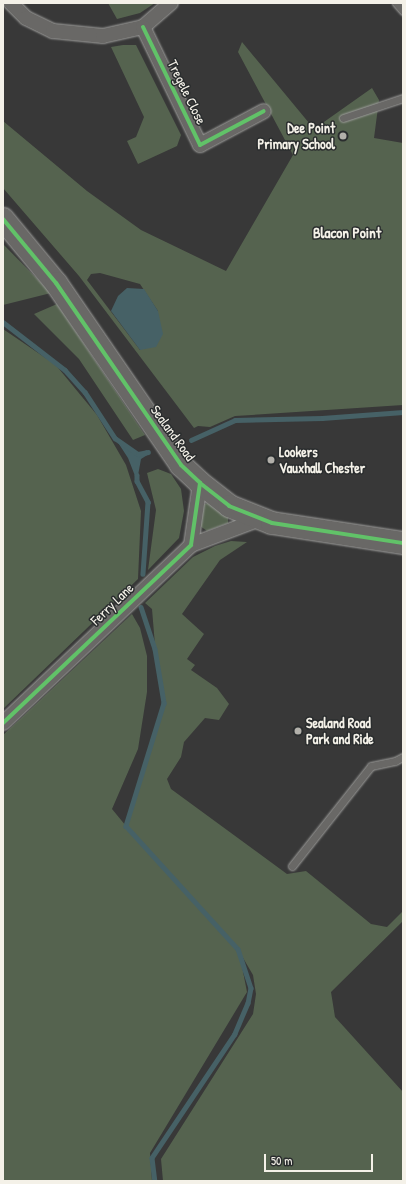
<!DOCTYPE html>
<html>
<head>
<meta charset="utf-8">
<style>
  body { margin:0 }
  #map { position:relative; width:406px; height:1184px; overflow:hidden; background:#383838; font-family:"Patrick Hand",sans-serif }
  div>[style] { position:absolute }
  .green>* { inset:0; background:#55634f }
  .water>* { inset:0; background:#466166 }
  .stream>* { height:4.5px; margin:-2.25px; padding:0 2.25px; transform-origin:2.25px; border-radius:2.25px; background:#466166 }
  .roads { filter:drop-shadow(0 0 1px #9d9d9b) drop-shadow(0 0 1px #9d9d9b) }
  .lane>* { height:7px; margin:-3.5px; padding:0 3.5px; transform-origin:3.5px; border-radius:3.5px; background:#696866 }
  .street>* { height:14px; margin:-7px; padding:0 7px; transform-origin:7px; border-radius:7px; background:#696866 }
  .primary>* { height:22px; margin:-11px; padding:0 11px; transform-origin:11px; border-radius:11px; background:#696866 }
  .cycleway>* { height:4px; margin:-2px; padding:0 2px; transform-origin:2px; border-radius:2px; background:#61c268 }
  .dots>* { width:11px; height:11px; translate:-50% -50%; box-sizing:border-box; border:2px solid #2a2d2e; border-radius:50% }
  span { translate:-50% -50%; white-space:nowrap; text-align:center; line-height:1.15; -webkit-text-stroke:3px #2a2d2e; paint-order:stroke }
  .street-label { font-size:14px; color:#f4f1e8 }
  .poi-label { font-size:14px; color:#f4f1e8; font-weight:700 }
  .right { translate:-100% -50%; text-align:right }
  .left { translate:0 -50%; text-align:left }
  .neighbourhood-label { font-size:15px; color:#f4f1e8; font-weight:700 }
  .frame { position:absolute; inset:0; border:4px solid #f4f1e8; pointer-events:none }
  .scale { position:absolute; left:264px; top:1154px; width:109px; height:18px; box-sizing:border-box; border:2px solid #f4f1e8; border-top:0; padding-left:5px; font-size:12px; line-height:14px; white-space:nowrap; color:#f4f1e8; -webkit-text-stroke:3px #2a2d2e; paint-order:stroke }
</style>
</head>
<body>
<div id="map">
  <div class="green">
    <div style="clip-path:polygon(108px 3px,155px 3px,140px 13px,117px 19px)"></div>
    <div style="clip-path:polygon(evenodd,242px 42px,314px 129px,372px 88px,379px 100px,374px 138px,403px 143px,403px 405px,235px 416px,210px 427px,198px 426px,194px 428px,79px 276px,3px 188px,3px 121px,87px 191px,141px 230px,226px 271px,293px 155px,238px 52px,242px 42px,100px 273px,140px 284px,158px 311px,140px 350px,87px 280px,91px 274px,100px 273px)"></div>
    <div style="clip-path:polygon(123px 45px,136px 45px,181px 135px,177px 146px,138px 164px,127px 141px,136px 137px,144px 117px,111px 47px)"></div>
    <div style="clip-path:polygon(3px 244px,51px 293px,3px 305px)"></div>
    <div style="clip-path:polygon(57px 304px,145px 435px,133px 440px,79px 359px,34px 314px)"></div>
    <div style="clip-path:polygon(3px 329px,47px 359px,50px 358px,97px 415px,126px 465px,141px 511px,138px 579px,3px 709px)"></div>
    <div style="clip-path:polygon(158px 469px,171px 474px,181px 489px,184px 511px,179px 538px,148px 570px,156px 510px,147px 473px)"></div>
    <div style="clip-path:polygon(208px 503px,228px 516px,228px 523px,207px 531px,200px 526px,201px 505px)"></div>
    <div style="clip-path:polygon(231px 541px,247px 542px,220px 560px,182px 614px,204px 634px,187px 659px,195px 665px,191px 670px,217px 688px,229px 704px,219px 720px,205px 718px,184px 742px,181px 757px,167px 779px,171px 789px,287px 874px,306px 871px,371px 924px,387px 927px,403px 911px,403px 921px,331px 992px,335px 1017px,403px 1092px,403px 1181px,163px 1181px,161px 1159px,253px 1014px,256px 994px,253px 975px,239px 951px,247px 992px,150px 1153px,152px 1181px,3px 1181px,3px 735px,132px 614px,140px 628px,147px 656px,147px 692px,138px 749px,112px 809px,126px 826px,164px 703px,156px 657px,152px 609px,145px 603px,193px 557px,215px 546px)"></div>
  </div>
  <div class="water">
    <div style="clip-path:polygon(127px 288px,144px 289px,158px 311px,163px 334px,156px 347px,140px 350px,111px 311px,118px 296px)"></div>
    <div style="clip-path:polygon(115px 438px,138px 454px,147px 450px,149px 454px,141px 459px,137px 481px,128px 458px)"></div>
  </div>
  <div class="stream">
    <div style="left:3px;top:322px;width:78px;rotate:37.7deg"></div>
    <div style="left:65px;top:370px;width:30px;rotate:48deg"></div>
    <div style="left:85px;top:392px;width:55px;rotate:56.9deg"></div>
    <div style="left:115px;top:438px;width:28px;rotate:35deg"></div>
    <div style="left:138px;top:454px;width:10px;rotate:-11deg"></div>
    <div style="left:191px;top:440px;width:48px;rotate:-24.4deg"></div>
    <div style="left:235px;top:420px;width:87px;rotate:-1.3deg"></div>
    <div style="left:322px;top:418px;width:81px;rotate:-4.2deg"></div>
    <div style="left:137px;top:475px;width:6px;rotate:90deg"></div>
    <div style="left:137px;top:481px;width:24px;rotate:62deg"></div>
    <div style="left:148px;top:502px;width:72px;rotate:94deg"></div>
    <div style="left:141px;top:607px;width:44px;rotate:71.6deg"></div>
    <div style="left:155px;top:649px;width:55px;rotate:80.5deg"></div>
    <div style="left:164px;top:703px;width:129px;rotate:107.2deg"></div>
    <div style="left:126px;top:826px;width:166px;rotate:47.7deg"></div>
    <div style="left:238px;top:949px;width:41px;rotate:71.6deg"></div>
    <div style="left:251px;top:988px;width:15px;rotate:101deg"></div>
    <div style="left:248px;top:1003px;width:34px;rotate:113deg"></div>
    <div style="left:235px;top:1034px;width:149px;rotate:123.8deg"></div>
    <div style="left:152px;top:1158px;width:23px;rotate:83deg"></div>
  </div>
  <div class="roads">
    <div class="lane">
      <div style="left:396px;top:3px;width:11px;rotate:49deg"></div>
      <div style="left:343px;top:118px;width:63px;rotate:-18.4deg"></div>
      <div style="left:292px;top:866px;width:127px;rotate:-51.7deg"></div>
      <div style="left:371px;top:766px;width:25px;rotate:-12deg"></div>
      <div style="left:395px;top:761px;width:9px;rotate:-27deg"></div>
    </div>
    <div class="street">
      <div style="left:11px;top:3px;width:21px;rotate:45deg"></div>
      <div style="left:26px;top:18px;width:30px;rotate:26deg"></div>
      <div style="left:53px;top:31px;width:50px;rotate:5.7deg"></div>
      <div style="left:103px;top:36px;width:41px;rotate:-12.7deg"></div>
      <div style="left:143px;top:27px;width:37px;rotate:-41deg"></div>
      <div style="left:143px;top:27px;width:131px;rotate:64.2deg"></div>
      <div style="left:200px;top:145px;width:72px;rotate:-28deg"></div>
      <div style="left:191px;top:545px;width:74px;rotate:-20.6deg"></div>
      <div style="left:3px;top:723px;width:259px;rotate:-43.4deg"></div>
      <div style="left:191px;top:545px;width:63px;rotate:-81.7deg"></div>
    </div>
    <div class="primary">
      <div style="left:3px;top:219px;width:83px;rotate:50.4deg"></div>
      <div style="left:56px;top:283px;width:221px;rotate:55.5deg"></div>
      <div style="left:181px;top:465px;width:26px;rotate:43deg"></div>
      <div style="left:200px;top:483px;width:37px;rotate:38deg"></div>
      <div style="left:229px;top:506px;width:46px;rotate:21.6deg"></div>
      <div style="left:272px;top:523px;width:133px;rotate:8.7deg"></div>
    </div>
  </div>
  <div class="cycleway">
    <div style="left:143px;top:27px;width:131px;rotate:64.2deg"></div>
    <div style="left:200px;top:145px;width:72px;rotate:-28deg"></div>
    <div style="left:3px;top:219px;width:83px;rotate:50.4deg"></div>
    <div style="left:56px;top:283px;width:221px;rotate:55.5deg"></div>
    <div style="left:181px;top:465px;width:26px;rotate:43deg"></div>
    <div style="left:200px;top:483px;width:37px;rotate:38deg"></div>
    <div style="left:229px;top:506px;width:46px;rotate:21.6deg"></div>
    <div style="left:272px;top:523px;width:133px;rotate:8.7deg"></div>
    <div style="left:3px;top:723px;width:259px;rotate:-43.4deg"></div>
    <div style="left:191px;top:545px;width:63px;rotate:-81.7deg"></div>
  </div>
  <div class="dots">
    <div style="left:343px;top:136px;background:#b2b0aa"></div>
    <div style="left:271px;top:460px;background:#b2b0aa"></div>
    <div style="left:298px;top:731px;background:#b2b0aa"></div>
  </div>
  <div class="street-label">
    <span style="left:187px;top:92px;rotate:64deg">Tregele Close</span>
    <span style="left:173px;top:433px;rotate:54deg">Sealand Road</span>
    <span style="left:112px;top:604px;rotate:-44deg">Ferry Lane</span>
  </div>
  <div class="poi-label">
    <span class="right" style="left:335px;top:136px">Dee Point<br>Primary School</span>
    <span class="left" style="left:279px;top:460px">Lookers<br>Vauxhall Chester</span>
    <span class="left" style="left:306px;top:731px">Sealand Road<br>Park and Ride</span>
  </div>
  <div class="neighbourhood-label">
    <span style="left:347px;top:233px">Blacon Point</span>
  </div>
  <div class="frame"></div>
  <div class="scale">50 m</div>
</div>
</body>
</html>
